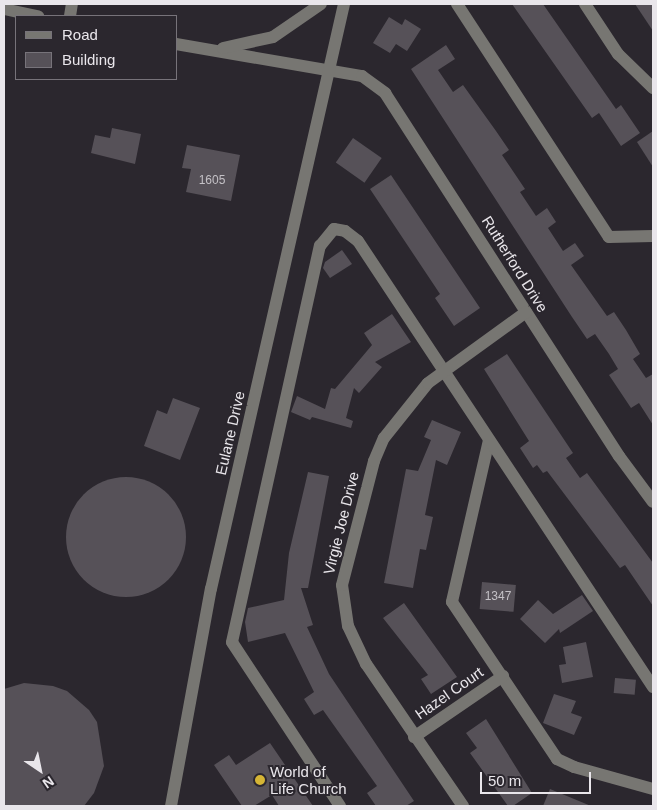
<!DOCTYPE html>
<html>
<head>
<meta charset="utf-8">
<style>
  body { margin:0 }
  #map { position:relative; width:657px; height:810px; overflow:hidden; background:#2b272e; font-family:Arial,sans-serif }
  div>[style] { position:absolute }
  .building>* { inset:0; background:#565158; transform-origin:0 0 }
  .round { border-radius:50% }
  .minor>* { height:12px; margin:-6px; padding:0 6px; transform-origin:6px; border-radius:6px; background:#777672 }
  .dots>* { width:14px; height:14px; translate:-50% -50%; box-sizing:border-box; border:2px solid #2b272e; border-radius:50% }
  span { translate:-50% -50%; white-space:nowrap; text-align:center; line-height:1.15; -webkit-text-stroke:4px #2b272e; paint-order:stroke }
  .number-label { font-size:12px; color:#c4c1c6 }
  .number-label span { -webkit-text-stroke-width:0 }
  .street-label { font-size:15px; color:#e9e6eb }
  .poi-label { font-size:15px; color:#e9e6eb }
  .left { translate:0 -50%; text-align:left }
  .frame { position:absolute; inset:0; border:5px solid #e9e6eb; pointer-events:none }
  .legend { position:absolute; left:15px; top:15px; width:162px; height:65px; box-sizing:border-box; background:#2b272e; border:1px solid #77737a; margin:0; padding:6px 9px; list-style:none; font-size:15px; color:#e9e6eb }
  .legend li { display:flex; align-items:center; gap:10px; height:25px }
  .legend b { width:25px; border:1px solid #77737a }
  .north { position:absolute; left:15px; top:745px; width:50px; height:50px; -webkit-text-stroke:4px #2b272e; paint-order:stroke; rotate:146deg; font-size:14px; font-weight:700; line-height:20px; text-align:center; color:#e9e6eb }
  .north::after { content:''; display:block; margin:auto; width:18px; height:22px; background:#e9e6eb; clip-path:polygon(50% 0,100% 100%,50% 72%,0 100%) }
  .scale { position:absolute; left:480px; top:772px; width:111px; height:22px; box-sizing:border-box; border:2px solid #e9e6eb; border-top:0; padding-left:6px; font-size:15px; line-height:18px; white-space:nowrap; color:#e9e6eb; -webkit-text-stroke:4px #2b272e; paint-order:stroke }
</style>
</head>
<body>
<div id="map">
  <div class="building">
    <div style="clip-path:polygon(512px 4px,543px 4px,616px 109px,621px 105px,640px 133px,621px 146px,599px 113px,592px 118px)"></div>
    <div style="clip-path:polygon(635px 4px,653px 4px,653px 31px)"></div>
    <div style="clip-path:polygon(389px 17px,402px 25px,405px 19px,421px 29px,407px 51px,396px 44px,390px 53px,373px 43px)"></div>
    <div style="clip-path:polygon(446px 45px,455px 59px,438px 70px,453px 92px,463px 85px,496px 131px,509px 150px,502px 155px,525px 189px,520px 192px,536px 216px,547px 208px,556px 222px,548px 228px,563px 251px,575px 243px,584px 256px,571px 265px,607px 316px,614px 312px,626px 330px,640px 354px,633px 359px,646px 378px,653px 374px,653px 425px,639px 403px,631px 408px,609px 375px,618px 369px,609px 354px,595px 334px,587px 339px,572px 317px,411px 69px)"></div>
    <div style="clip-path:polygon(112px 128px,141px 134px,135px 164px,91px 153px,95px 135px,110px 138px)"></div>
    <div style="clip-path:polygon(653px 131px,653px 167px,637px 142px)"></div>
    <div style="left:353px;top:138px;width:35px;height:30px;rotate:35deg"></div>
    <div style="clip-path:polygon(187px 145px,240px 155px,231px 201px,186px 192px,191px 169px,182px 168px)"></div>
    <div style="clip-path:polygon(391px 175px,480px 308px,454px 326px,435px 298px,440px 294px,370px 189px)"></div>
    <div style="clip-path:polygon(342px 250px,352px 264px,330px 278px,323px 268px,325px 262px)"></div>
    <div style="clip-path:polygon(392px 314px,411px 342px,375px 362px,382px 367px,359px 393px,354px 388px,346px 418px,353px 421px,351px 428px,312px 417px,310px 420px,291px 412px,297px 396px,325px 409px,331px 388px,335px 389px,372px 345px,364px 333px)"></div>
    <div style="clip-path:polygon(507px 354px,573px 453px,566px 458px,580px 478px,587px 473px,653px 563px,653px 606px,625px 565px,620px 568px,547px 471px,543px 473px,537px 465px,533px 468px,520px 448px,529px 441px,484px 369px)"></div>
    <div style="clip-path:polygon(173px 398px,200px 408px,180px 460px,144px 446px,157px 410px,167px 414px)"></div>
    <div style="clip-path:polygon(432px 420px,461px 432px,447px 465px,436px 460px,425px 515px,433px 517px,426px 550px,420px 549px,413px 588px,384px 583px,406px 469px,418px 471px,431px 440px,424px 437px)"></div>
    <div style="clip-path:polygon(308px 472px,329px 476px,308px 588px,301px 588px,313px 625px,307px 627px,329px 674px,414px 801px,406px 806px,376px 806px,367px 793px,377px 786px,323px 710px,314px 715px,304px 699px,314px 692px,285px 633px,248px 642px,245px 622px,248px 608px,284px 600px,289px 553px)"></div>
    <div class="round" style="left:66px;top:477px;width:120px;height:120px"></div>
    <div style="left:482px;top:582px;width:34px;height:27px;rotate:5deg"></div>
    <div style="clip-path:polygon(582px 595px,593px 611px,560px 633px,559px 629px,545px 643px,520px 619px,538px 600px,553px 614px)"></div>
    <div style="clip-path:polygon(404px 603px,457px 677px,431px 694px,421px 679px,428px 675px,383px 618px)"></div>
    <div style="clip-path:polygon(586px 642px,593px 677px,562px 683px,559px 665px,566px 664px,563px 647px)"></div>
    <div style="left:615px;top:678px;width:21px;height:15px;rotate:5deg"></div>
    <div style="clip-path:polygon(24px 683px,53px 686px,67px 691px,89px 710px,97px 722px,104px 766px,94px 793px,84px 806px,4px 806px,4px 689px)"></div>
    <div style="clip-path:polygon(554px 694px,576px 701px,571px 713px,582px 717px,574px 735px,543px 723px)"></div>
    <div style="clip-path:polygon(486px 719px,532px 793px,513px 806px,508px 806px,470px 753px,477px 748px,466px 733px)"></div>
    <div style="clip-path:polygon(270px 743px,313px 806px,279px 806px,272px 795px,254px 806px,242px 806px,214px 765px,229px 755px,236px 765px)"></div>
    <div style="clip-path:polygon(550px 789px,591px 806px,543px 806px)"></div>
  </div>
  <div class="minor">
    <div style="left:457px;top:4px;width:278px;rotate:56.9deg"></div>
    <div style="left:609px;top:237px;width:44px;rotate:-1.3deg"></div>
    <div style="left:585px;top:4px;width:60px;rotate:56.6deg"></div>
    <div style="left:618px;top:54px;width:49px;rotate:44.2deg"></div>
    <div style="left:4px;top:9px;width:35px;rotate:12deg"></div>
    <div style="left:70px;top:16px;width:12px;rotate:-81deg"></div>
    <div style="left:176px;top:44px;width:189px;rotate:9.8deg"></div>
    <div style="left:362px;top:76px;width:29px;rotate:36deg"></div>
    <div style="left:385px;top:93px;width:432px;rotate:57.2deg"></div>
    <div style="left:619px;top:456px;width:57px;rotate:53.5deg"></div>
    <div style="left:223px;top:48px;width:51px;rotate:-12.4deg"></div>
    <div style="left:273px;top:37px;width:58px;rotate:-34.5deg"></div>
    <div style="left:489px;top:440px;width:166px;rotate:102.9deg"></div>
    <div style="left:452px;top:602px;width:189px;rotate:56.2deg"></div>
    <div style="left:557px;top:759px;width:19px;rotate:25deg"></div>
    <div style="left:574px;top:767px;width:82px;rotate:15.6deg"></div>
    <div style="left:414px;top:737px;width:108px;rotate:-34.4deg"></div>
    <div style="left:171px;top:806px;width:221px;rotate:-79.6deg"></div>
    <div style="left:211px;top:589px;width:600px;rotate:-77.19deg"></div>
    <div style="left:340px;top:806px;width:196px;rotate:-123.4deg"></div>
    <div style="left:232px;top:642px;width:406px;rotate:-77.5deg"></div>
    <div style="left:320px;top:246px;width:22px;rotate:-51deg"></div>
    <div style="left:334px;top:229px;width:11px;rotate:10deg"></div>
    <div style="left:345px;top:231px;width:16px;rotate:38deg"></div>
    <div style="left:358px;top:241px;width:535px;rotate:56.52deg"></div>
    <div style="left:463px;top:806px;width:172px;rotate:-124.3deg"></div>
    <div style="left:366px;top:664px;width:42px;rotate:-115.3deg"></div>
    <div style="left:348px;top:626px;width:41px;rotate:-98.3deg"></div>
    <div style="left:342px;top:585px;width:128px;rotate:-75.5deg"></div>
    <div style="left:374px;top:461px;width:25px;rotate:-67deg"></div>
    <div style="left:384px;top:438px;width:70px;rotate:-51.3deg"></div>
    <div style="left:428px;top:383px;width:121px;rotate:-35.9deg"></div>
  </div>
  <div class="dots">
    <div style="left:260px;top:780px;background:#d5b535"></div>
  </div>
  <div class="number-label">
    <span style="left:212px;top:181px">1605</span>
    <span style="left:498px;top:597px">1347</span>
  </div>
  <div class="street-label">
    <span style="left:515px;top:264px;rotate:58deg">Rutherford Drive</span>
    <span style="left:230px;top:433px;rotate:-77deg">Eulane Drive</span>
    <span style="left:341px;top:523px;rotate:-76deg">Virgie Joe Drive</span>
    <span style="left:449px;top:693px;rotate:-35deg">Hazel Court</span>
  </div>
  <div class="poi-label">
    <span class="left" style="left:270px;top:780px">World of<br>Life Church</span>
  </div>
  <div class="frame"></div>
  <ul class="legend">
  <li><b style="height:6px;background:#777672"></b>Road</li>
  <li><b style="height:14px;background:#565158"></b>Building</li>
  </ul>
  <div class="north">N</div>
  <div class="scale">50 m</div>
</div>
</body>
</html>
